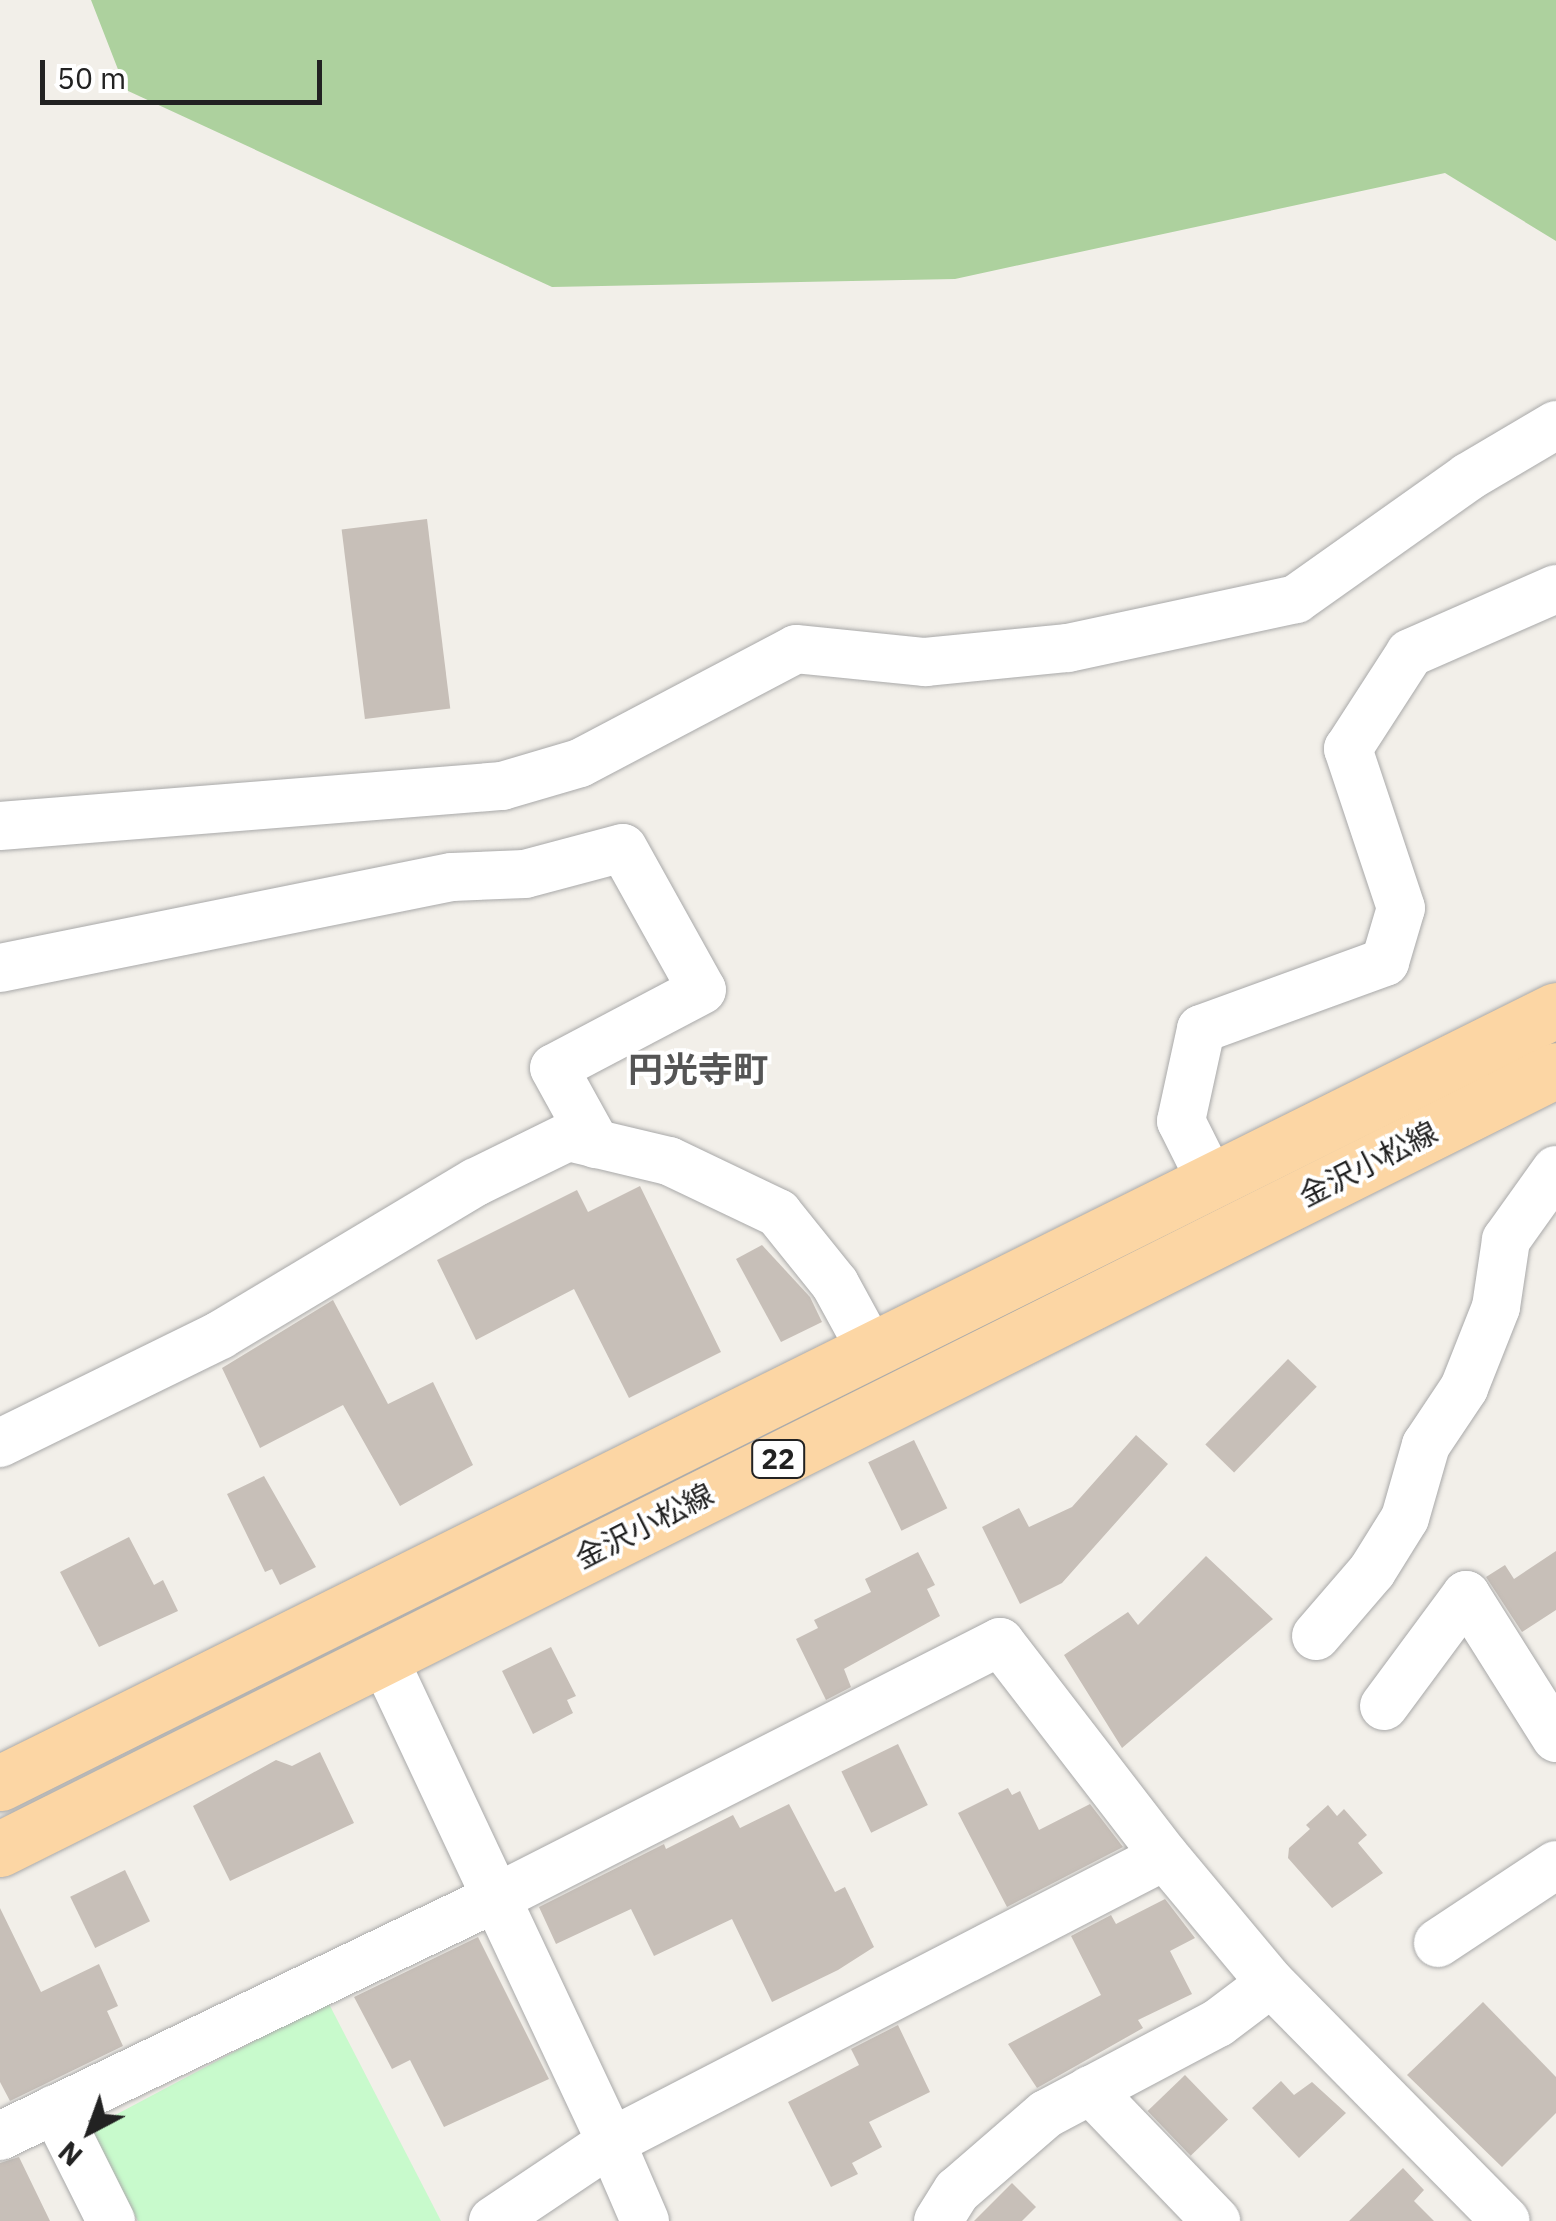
<!DOCTYPE html>
<html>
<head>
<meta charset="utf-8">
<style>
  body { margin:0 }
  #map { position:relative; width:1556px; height:2221px; overflow:hidden; background:#f2efe9; font-family:"IBM Plex Sans","Noto Sans JP",sans-serif }
  div>[style] { position:absolute }
  .forest>* { inset:0; background:#add19e }
  .park>* { inset:0; background:#c8facc }
  .building>* { inset:0; background:#c7bfb8; transform-origin:0 0 }
  .roads { filter:drop-shadow(0 0 2px #a9a9a9) drop-shadow(0 0 2px #a9a9a9) }
  .minor>* { height:48px; margin:-24px; padding:0 24px; transform-origin:24px; border-radius:24px; background:#fff }
  .major>* { height:55px; margin:-27.5px; padding:0 27.5px; transform-origin:27.5px; border-radius:27.5px; background:#fcd6a4 }
  span { translate:-50% -50%; white-space:nowrap; text-align:center; line-height:1.15; -webkit-text-stroke:8px #fff; paint-order:stroke }
  .shield-label span { padding:2px 8px; background:#fff; border:2px solid; border-radius:8px; -webkit-text-stroke-width:0 }
  .shield-label { font-size:28px; color:#222; font-weight:700 }
  .street-label { font-size:30px; color:#222 }
  .quarter-label { font-size:35px; color:#555; font-weight:700 }
  .north { position:absolute; left:40px; top:2081px; width:100px; height:100px; -webkit-text-stroke:8px #fff; paint-order:stroke; rotate:221deg; font-size:28px; font-weight:700; line-height:40px; text-align:center; color:#222 }
  .north::after { content:''; display:block; margin:auto; width:35px; height:45px; background:#222; clip-path:polygon(50% 0,100% 100%,50% 72%,0 100%) }
  .scale { position:absolute; left:40px; top:60px; width:282px; height:45px; box-sizing:border-box; border:5px solid #222; border-top:0; padding-left:12px; font-size:30px; line-height:35px; white-space:nowrap; color:#222; -webkit-text-stroke:8px #fff; paint-order:stroke }
</style>
</head>
<body>
<div id="map">
  <div class="forest">
    <div style="clip-path:polygon(91px 0,1556px 0,1556px 241px,1445px 173px,955px 279px,552px 287px,126px 90px)"></div>
  </div>
  <div class="park">
    <div style="clip-path:polygon(328px 2002px,441px 2221px,138px 2221px,87px 2130px)"></div>
  </div>
  <div class="building">
    <div style="left:427px;top:519px;width:191px;height:86px;rotate:83deg"></div>
    <div style="clip-path:polygon(640px 1186px,721px 1352px,629px 1398px,574px 1289px,476px 1340px,437px 1260px,577px 1190px,588px 1212px)"></div>
    <div style="clip-path:polygon(762px 1245px,810px 1297px,822px 1322px,781px 1342px,736px 1259px)"></div>
    <div style="clip-path:polygon(333px 1300px,388px 1404px,433px 1382px,473px 1465px,400px 1506px,343px 1405px,260px 1448px,222px 1368px)"></div>
    <div style="left:1288px;top:1359px;width:40px;height:119px;rotate:44deg"></div>
    <div style="clip-path:polygon(1136px 1435px,1168px 1464px,1062px 1583px,1020px 1604px,982px 1527px,1019px 1508px,1029px 1527px,1072px 1507px)"></div>
    <div style="left:914px;top:1440px;width:76px;height:51px;rotate:64deg"></div>
    <div style="clip-path:polygon(264px 1476px,316px 1567px,280px 1585px,272px 1569px,265px 1572px,227px 1494px)"></div>
    <div style="clip-path:polygon(129px 1537px,154px 1585px,163px 1580px,178px 1611px,99px 1647px,60px 1572px)"></div>
    <div style="clip-path:polygon(1556px 1551px,1556px 1610px,1522px 1632px,1486px 1577px,1505px 1565px,1514px 1579px)"></div>
    <div style="clip-path:polygon(918px 1552px,935px 1585px,927px 1589px,940px 1616px,844px 1669px,851px 1687px,826px 1700px,796px 1639px,818px 1628px,814px 1620px,871px 1592px,865px 1579px)"></div>
    <div style="clip-path:polygon(1206px 1556px,1273px 1619px,1122px 1748px,1064px 1655px,1128px 1612px,1138px 1625px)"></div>
    <div style="clip-path:polygon(551px 1647px,576px 1696px,567px 1700px,573px 1713px,533px 1734px,502px 1671px)"></div>
    <div style="left:898px;top:1744px;width:68px;height:63px;rotate:64deg"></div>
    <div style="clip-path:polygon(320px 1752px,354px 1823px,230px 1881px,193px 1806px,276px 1760px,292px 1766px)"></div>
    <div style="clip-path:polygon(1008px 1788px,1012px 1795px,1020px 1791px,1039px 1830px,1090px 1804px,1123px 1847px,1007px 1907px,958px 1813px)"></div>
    <div style="clip-path:polygon(789px 1804px,835px 1892px,845px 1887px,874px 1947px,838px 1970px,772px 2002px,732px 1919px,654px 1956px,631px 1909px,556px 1944px,539px 1907px,664px 1844px,666px 1849px,733px 1815px,740px 1828px)"></div>
    <div style="clip-path:polygon(1328px 1805px,1337px 1816px,1344px 1809px,1367px 1835px,1358px 1843px,1383px 1873px,1332px 1908px,1288px 1858px,1289px 1848px,1310px 1829px,1306px 1825px)"></div>
    <div style="left:125px;top:1870px;width:57px;height:61px;rotate:64deg"></div>
    <div style="clip-path:polygon(1165px 1899px,1195px 1938px,1170px 1951px,1192px 1994px,1138px 2020px,1143px 2028px,1037px 2088px,1008px 2044px,1101px 1995px,1071px 1936px,1111px 1915px,1116px 1924px)"></div>
    <div style="clip-path:polygon(0 1908px,41px 1992px,99px 1964px,118px 2006px,107px 2011px,123px 2046px,10px 2101px,0 2082px)"></div>
    <div style="clip-path:polygon(478px 1937px,549px 2079px,444px 2127px,410px 2060px,392px 2069px,354px 1997px)"></div>
    <div style="clip-path:polygon(1483px 2002px,1556px 2077px,1556px 2113px,1502px 2167px,1407px 2075px)"></div>
    <div style="clip-path:polygon(898px 2025px,930px 2092px,869px 2122px,882px 2147px,852px 2163px,858px 2174px,831px 2187px,788px 2102px,859px 2065px,851px 2049px)"></div>
    <div style="left:1185px;top:2075px;width:62px;height:52px;rotate:46deg"></div>
    <div style="clip-path:polygon(1281px 2081px,1294px 2095px,1312px 2082px,1346px 2113px,1299px 2158px,1252px 2108px)"></div>
    <div style="clip-path:polygon(19px 2157px,34px 2188px,50px 2221px,0 2221px,0 2163px)"></div>
    <div style="clip-path:polygon(1403px 2168px,1424px 2190px,1414px 2201px,1434px 2221px,1349px 2221px)"></div>
    <div style="clip-path:polygon(1012px 2183px,1036px 2207px,1022px 2221px,974px 2221px)"></div>
  </div>
  <div class="roads">
    <div class="minor">
      <div style="left:0;top:826px;width:504px;rotate:-4.56deg"></div>
      <div style="left:502px;top:786px;width:81px;rotate:-16.4deg"></div>
      <div style="left:580px;top:763px;width:244px;rotate:-27.8deg"></div>
      <div style="left:796px;top:649px;width:130px;rotate:5.8deg"></div>
      <div style="left:925px;top:662px;width:144px;rotate:-5.6deg"></div>
      <div style="left:1068px;top:648px;width:233px;rotate:-12.1deg"></div>
      <div style="left:1296px;top:599px;width:211px;rotate:-35.3deg"></div>
      <div style="left:1468px;top:477px;width:102px;rotate:-30.6deg"></div>
      <div style="left:0;top:968px;width:461px;rotate:-11.4deg"></div>
      <div style="left:452px;top:877px;width:73px;rotate:-2.4deg"></div>
      <div style="left:525px;top:874px;width:101px;rotate:-14.9deg"></div>
      <div style="left:623px;top:848px;width:162px;rotate:60.9deg"></div>
      <div style="left:702px;top:990px;width:167px;rotate:152.2deg"></div>
      <div style="left:554px;top:1068px;width:87px;rotate:61.1deg"></div>
      <div style="left:1211px;top:1181px;width:67px;rotate:-116.6deg"></div>
      <div style="left:1181px;top:1121px;width:94px;rotate:-77.7deg"></div>
      <div style="left:1201px;top:1029px;width:196px;rotate:-20deg"></div>
      <div style="left:1385px;top:962px;width:56px;rotate:-73.5deg"></div>
      <div style="left:1401px;top:908px;width:168px;rotate:-108.4deg"></div>
      <div style="left:1348px;top:749px;width:114px;rotate:-57.1deg"></div>
      <div style="left:1410px;top:653px;width:159px;rotate:-23.7deg"></div>
      <div style="left:0;top:1443px;width:245px;rotate:-26.1deg"></div>
      <div style="left:220px;top:1335px;width:298px;rotate:-30.9deg"></div>
      <div style="left:476px;top:1182px;width:102px;rotate:-26.1deg"></div>
      <div style="left:568px;top:1137px;width:104px;rotate:13.4deg"></div>
      <div style="left:669px;top:1161px;width:121px;rotate:25.5deg"></div>
      <div style="left:778px;top:1213px;width:91px;rotate:51.2deg"></div>
      <div style="left:835px;top:1284px;width:75px;rotate:61.4deg"></div>
      <div style="left:1316px;top:1636px;width:86px;rotate:-49.3deg"></div>
      <div style="left:1372px;top:1571px;width:62px;rotate:-58.1deg"></div>
      <div style="left:1405px;top:1518px;width:76px;rotate:-74deg"></div>
      <div style="left:1426px;top:1445px;width:69px;rotate:-56.3deg"></div>
      <div style="left:1464px;top:1388px;width:87px;rotate:-68.4deg"></div>
      <div style="left:1496px;top:1307px;width:68px;rotate:-81.5deg"></div>
      <div style="left:1506px;top:1240px;width:86px;rotate:-54.5deg"></div>
      <div style="left:383px;top:1657px;width:536px;rotate:64.82deg"></div>
      <div style="left:611px;top:2142px;width:142px;rotate:146.2deg"></div>
      <div style="left:1384px;top:1706px;width:138px;rotate:-53.5deg"></div>
      <div style="left:1466px;top:1595px;width:169px;rotate:57.8deg"></div>
      <div style="left:1438px;top:1943px;width:141px;rotate:-33.5deg"></div>
      <div style="left:1090px;top:2090px;width:182px;rotate:46.1deg"></div>
      <div style="left:55px;top:2109px;width:125px;rotate:63.4deg"></div>
      <div style="left:0;top:2136px;width:555px;rotate:-25.64deg"></div>
      <div style="left:500px;top:1896px;width:561px;rotate:-26.93deg"></div>
      <div style="left:1000px;top:1642px;width:270px;rotate:52.4deg"></div>
      <div style="left:645px;top:2221px;width:86px;rotate:-113.3deg"></div>
      <div style="left:611px;top:2142px;width:623px;rotate:-27.3deg"></div>
      <div style="left:1165px;top:1856px;width:165px;rotate:50.2deg"></div>
      <div style="left:1271px;top:1983px;width:334px;rotate:45.4deg"></div>
      <div style="left:938px;top:2221px;width:36px;rotate:-58deg"></div>
      <div style="left:957px;top:2191px;width:118px;rotate:-40.9deg"></div>
      <div style="left:1046px;top:2114px;width:195px;rotate:-27.9deg"></div>
      <div style="left:1218px;top:2023px;width:66px;rotate:-37deg"></div>
    </div>
    <div class="major">
      <div style="left:0;top:1783px;width:1737px;rotate:-26.42deg"></div>
      <div style="left:0;top:1849px;width:1740px;rotate:-26.59deg"></div>
    </div>
  </div>
  <div class="shield-label">
    <span style="left:778px;top:1459px">22</span>
  </div>
  <div class="street-label">
    <span style="left:1368px;top:1164px;rotate:-27deg">金沢小松線</span>
    <span style="left:644px;top:1526px;rotate:-27deg">金沢小松線</span>
  </div>
  <div class="quarter-label">
    <span style="left:698px;top:1069px">円光寺町</span>
  </div>
  <div class="north">N</div>
  <div class="scale">50 m</div>
</div>
</body>
</html>
